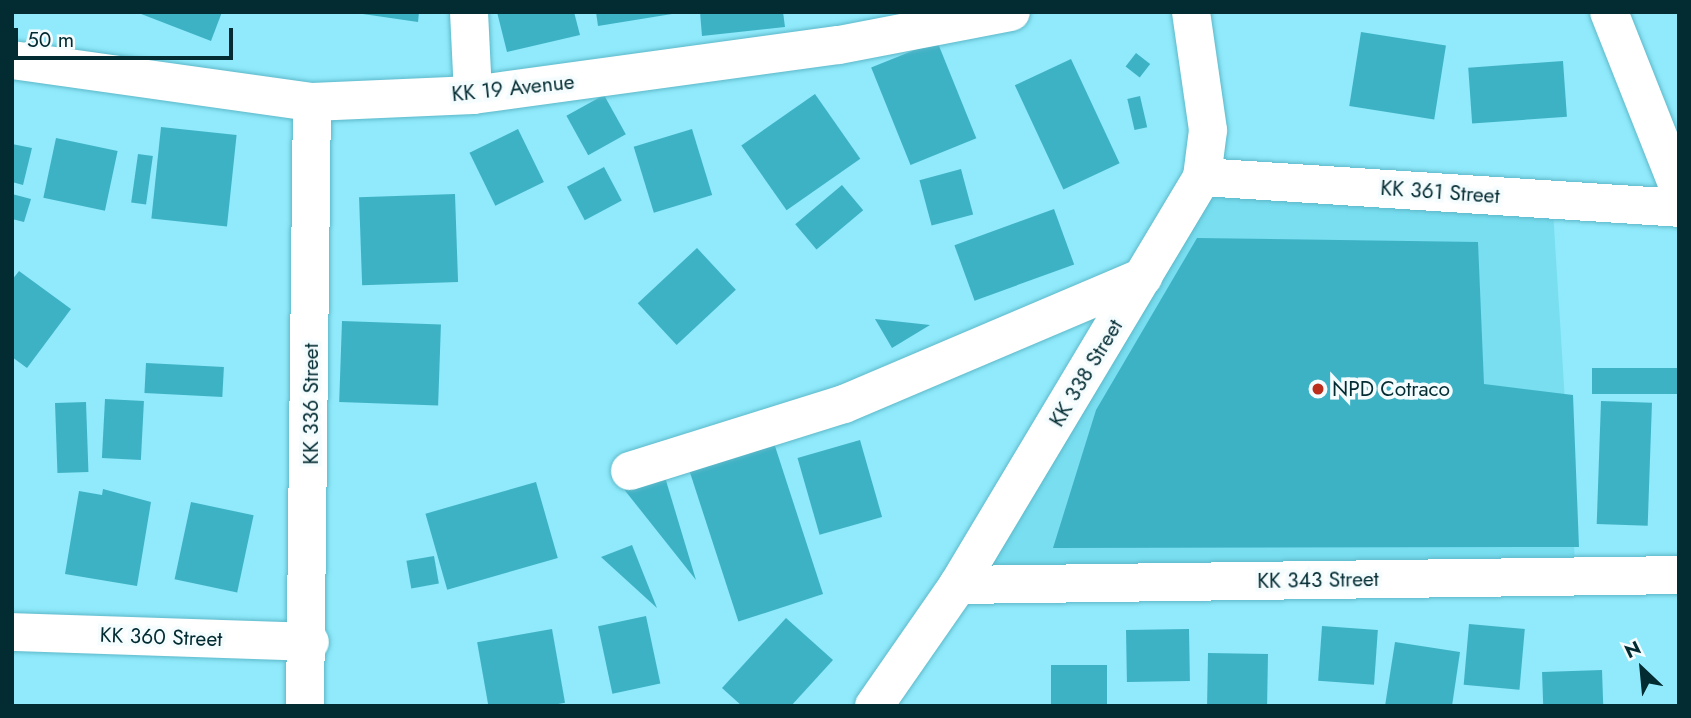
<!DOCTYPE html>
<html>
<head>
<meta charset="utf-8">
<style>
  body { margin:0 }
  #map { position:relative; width:1691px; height:718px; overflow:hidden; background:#90eafb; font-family:Jost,sans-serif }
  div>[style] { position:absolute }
  .built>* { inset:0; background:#78def0 }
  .building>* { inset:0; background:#3eb2c5; transform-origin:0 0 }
  .roads { filter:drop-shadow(0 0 2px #5db8c9) drop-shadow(0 0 2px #5db8c9) }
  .minor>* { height:38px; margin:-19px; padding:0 19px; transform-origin:19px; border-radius:19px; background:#fff }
  .dots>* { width:19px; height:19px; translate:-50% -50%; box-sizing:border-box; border:4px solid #f4fcfe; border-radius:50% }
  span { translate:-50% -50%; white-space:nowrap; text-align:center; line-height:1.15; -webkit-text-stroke:7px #f4fcfe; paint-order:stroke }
  .street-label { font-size:21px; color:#022b32 }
  .poi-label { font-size:21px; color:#022b32 }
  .left { translate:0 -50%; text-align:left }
  .frame { position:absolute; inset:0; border:14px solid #022b32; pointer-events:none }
  .north { position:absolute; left:1607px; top:634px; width:70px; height:70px; -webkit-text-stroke:5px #f4fcfe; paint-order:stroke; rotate:334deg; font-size:19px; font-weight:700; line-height:28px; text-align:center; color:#022b32 }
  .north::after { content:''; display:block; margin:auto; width:24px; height:32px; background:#022b32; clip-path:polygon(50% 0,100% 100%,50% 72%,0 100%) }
  .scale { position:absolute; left:14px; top:28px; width:219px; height:32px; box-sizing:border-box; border:4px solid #022b32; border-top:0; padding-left:9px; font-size:21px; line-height:24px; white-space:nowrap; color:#022b32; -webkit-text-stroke:5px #f4fcfe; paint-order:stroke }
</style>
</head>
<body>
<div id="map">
  <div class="built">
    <div style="clip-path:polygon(1202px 177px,1553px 211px,1575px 561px,976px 574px)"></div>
  </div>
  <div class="building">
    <div style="clip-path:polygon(136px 12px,222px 12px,211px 41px)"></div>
    <div style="clip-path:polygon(349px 12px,419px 12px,418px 22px)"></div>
    <div style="clip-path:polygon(497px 12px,574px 12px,580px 35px,507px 52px)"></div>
    <div style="clip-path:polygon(596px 12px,672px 12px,672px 14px,598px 26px)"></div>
    <div style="clip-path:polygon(700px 12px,783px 12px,785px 27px,702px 36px)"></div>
    <div style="left:1361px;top:32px;width:86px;height:75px;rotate:9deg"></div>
    <div style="left:937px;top:41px;width:105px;height:71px;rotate:68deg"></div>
    <div style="left:1136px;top:53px;width:18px;height:17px;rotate:38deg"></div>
    <div style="left:1071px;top:59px;width:115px;height:62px;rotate:65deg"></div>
    <div style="left:1563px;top:61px;width:56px;height:95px;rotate:86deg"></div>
    <div style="left:815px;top:94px;width:79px;height:90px;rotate:55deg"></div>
    <div style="left:604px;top:95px;width:45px;height:43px;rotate:61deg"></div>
    <div style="left:1140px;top:96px;width:32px;height:13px;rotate:77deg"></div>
    <div style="left:161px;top:127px;width:76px;height:92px;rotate:6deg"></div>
    <div style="left:518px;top:129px;width:59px;height:54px;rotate:64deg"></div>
    <div style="left:692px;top:129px;width:69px;height:61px;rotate:73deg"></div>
    <div style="left:56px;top:138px;width:63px;height:61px;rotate:12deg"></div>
    <div style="clip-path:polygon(12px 144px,32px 148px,23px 185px,12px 182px)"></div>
    <div style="left:138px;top:154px;width:15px;height:49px;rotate:8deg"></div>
    <div style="left:604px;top:167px;width:38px;height:42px;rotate:62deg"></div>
    <div style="left:961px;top:169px;width:47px;height:43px;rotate:75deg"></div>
    <div style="left:842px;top:185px;width:33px;height:61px;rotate:50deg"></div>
    <div style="clip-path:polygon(12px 194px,31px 199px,24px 222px,12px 219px)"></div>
    <div style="left:455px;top:194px;width:88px;height:96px;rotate:88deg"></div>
    <div style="left:1054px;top:209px;width:59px;height:106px;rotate:70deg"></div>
    <div style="clip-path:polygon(1197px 238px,1478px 242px,1484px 384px,1573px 395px,1579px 547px,1053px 548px,1096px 410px)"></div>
    <div style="left:697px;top:248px;width:57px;height:81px;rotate:47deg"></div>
    <div style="clip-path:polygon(19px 271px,71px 309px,27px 368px,12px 357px,12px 280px)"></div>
    <div style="clip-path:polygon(875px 319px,930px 325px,892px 348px)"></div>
    <div style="left:342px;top:321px;width:99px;height:81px;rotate:2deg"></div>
    <div style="left:146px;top:363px;width:78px;height:30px;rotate:3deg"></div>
    <div style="left:1679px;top:368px;width:26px;height:87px;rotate:90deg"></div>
    <div style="left:105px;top:399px;width:39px;height:59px;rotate:3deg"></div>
    <div style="left:1601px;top:401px;width:51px;height:123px;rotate:2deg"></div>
    <div style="left:86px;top:402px;width:70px;height:31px;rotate:88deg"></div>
    <div style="left:773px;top:440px;width:162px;height:89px;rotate:72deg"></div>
    <div style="left:860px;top:440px;width:80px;height:65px;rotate:74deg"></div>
    <div style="clip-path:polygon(661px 464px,696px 580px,615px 478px)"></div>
    <div style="left:536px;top:482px;width:79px;height:115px;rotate:74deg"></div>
    <div style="clip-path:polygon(103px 489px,151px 502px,137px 586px,65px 574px,79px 491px,102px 495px)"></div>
    <div style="left:191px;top:502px;width:64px;height:79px;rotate:12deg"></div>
    <div style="clip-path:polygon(632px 545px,657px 608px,601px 557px)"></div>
    <div style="left:434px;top:556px;width:28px;height:28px;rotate:80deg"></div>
    <div style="left:646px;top:616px;width:69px;height:49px;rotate:78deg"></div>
    <div style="clip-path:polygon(786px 618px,833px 660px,791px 706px,742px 706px,722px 688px)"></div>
    <div style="left:1469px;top:624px;width:56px;height:61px;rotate:5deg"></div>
    <div style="left:1322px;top:626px;width:56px;height:55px;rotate:4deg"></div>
    <div style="left:552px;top:629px;width:75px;height:76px;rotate:80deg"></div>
    <div style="left:1189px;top:629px;width:52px;height:63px;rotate:89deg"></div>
    <div style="clip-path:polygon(1395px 642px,1460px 652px,1452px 706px,1385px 706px)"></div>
    <div style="left:1208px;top:653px;width:60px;height:53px;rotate:1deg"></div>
    <div style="left:1051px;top:665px;width:56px;height:41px"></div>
    <div style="left:1602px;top:670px;width:36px;height:60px;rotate:88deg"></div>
  </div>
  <div class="roads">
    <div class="minor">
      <div style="left:469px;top:12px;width:83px;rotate:87.2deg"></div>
      <div style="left:1609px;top:12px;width:190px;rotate:68.4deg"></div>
      <div style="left:12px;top:60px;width:303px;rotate:8deg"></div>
      <div style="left:312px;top:102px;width:161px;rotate:-2.5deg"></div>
      <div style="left:473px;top:95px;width:369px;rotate:-7.8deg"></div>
      <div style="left:839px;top:45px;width:175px;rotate:-10.9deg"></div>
      <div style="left:1202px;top:177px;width:478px;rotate:3.7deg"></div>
      <div style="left:630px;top:471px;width:224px;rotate:-17.4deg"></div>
      <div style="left:844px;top:404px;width:325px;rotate:-23deg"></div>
      <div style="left:958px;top:585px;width:721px;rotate:-0.79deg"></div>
      <div style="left:12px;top:632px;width:298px;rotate:1.9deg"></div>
      <div style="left:305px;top:706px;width:604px;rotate:-89.34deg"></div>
      <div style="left:874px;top:706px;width:147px;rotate:-55.2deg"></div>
      <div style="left:958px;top:585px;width:475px;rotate:-59.1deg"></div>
      <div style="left:1202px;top:177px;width:47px;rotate:-82.7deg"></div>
      <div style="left:1208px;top:130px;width:119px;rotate:-98.2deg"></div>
    </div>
  </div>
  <div class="dots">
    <div style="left:1318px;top:389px;background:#bb2e1b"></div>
  </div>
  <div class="street-label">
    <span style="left:513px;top:88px;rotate:-6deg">KK 19 Avenue</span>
    <span style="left:1440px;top:192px;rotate:4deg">KK 361 Street</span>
    <span style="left:1086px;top:373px;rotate:-59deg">KK 338 Street</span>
    <span style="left:311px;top:404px;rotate:-90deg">KK 336 Street</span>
    <span style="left:1318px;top:580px;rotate:-1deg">KK 343 Street</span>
    <span style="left:161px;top:637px;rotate:2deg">KK 360 Street</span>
  </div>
  <div class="poi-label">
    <span class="left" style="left:1332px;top:389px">NPD Cotraco</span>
  </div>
  <div class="frame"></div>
  <div class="north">N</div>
  <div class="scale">50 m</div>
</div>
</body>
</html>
